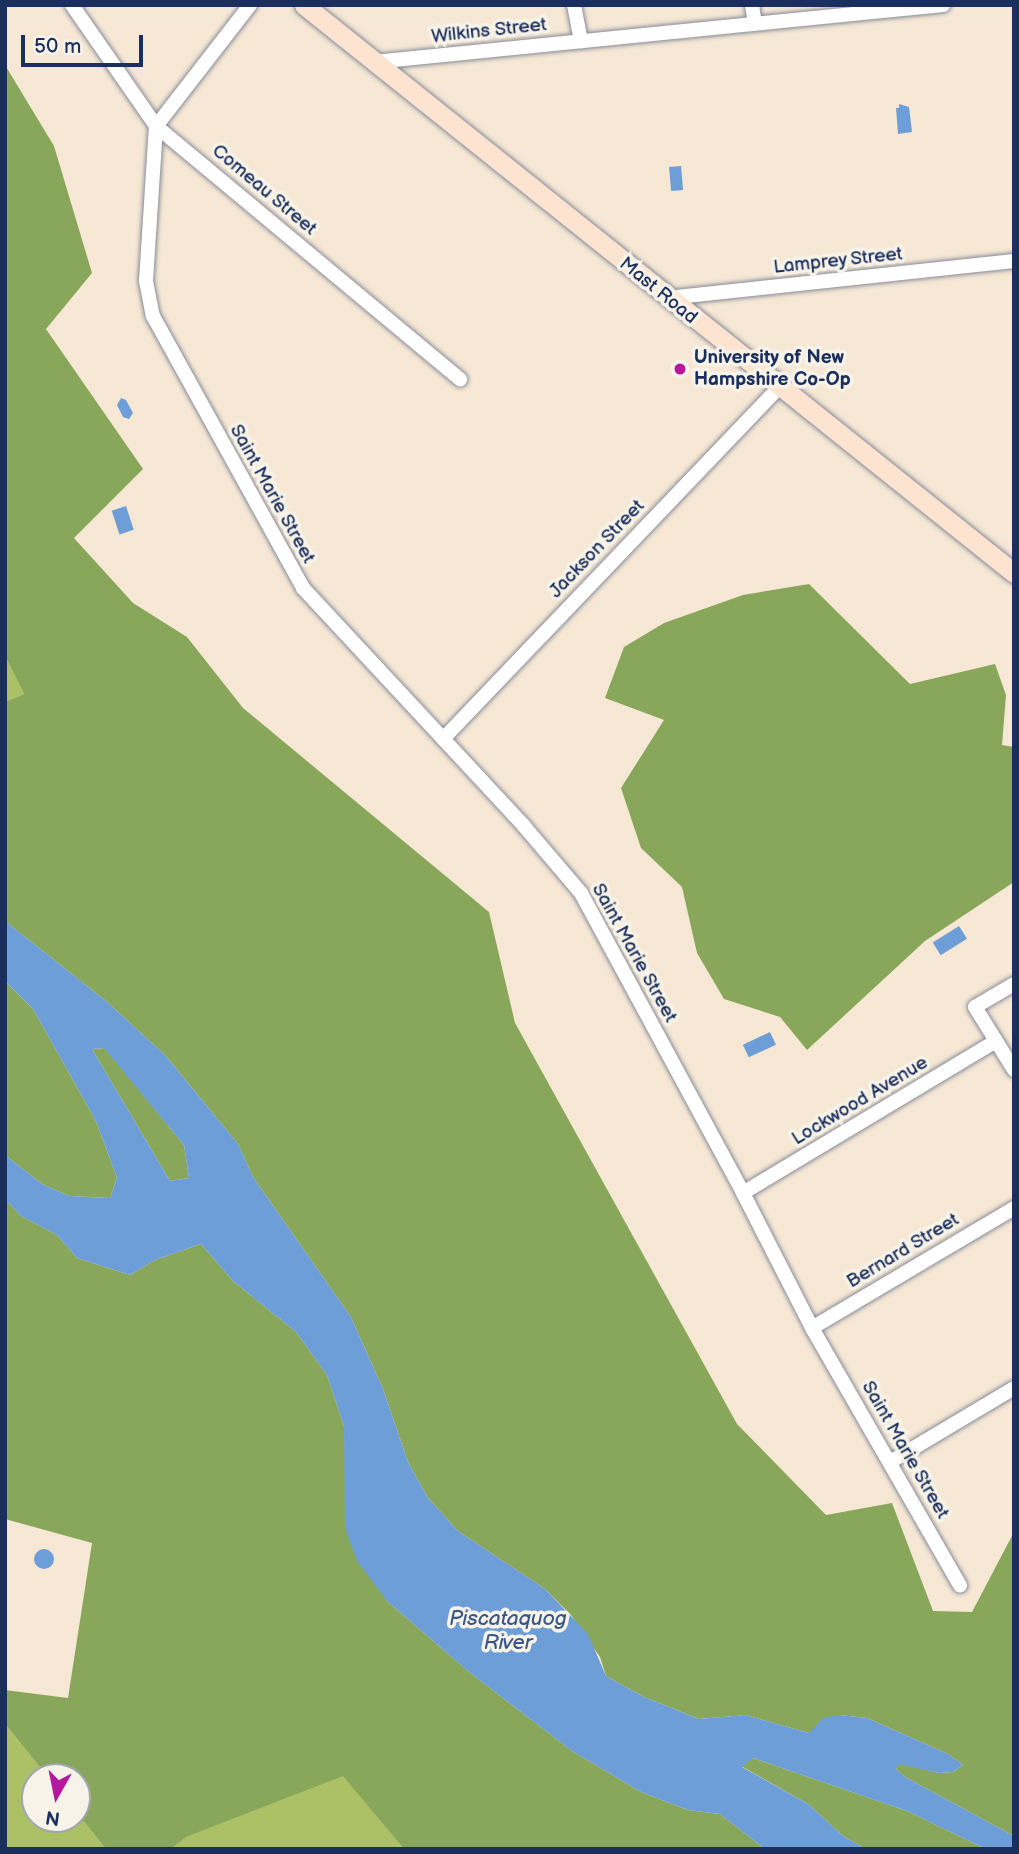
<!DOCTYPE html>
<html>
<head>
<meta charset="utf-8">
<style>
  body { margin:0 }
  #map { position:relative; width:1019px; height:1854px; overflow:hidden; background:#f6e8d5; font-family:"Balsamiq Sans",sans-serif }
  div>[style] { position:absolute }
  .green>* { inset:0; background:#acc165 }
  .forest>* { inset:0; background:#89a75a }
  .water>* { inset:0; background:#6e9ed7; transform-origin:0 0 }
  .round { border-radius:50% }
  .roads { filter:drop-shadow(0 0 2px #888c9a) drop-shadow(0 0 2px #888c9a) }
  .minor>* { height:14px; margin:-7px; padding:0 7px; transform-origin:7px; border-radius:7px; background:#fff }
  .secondary>* { height:19px; margin:-9.5px; padding:0 9.5px; transform-origin:9.5px; border-radius:9.5px; background:#fde4d1 }
  .dots>* { width:19px; height:19px; translate:-50% -50%; box-sizing:border-box; border:4px solid #f7f3e8; border-radius:50% }
  span { translate:-50% -50%; white-space:nowrap; text-align:center; line-height:1.15; -webkit-text-stroke:7px #f7f3e8; paint-order:stroke }
  .street-label { font-size:19px; color:#1b2f5e }
  .poi-label { font-size:19px; color:#1b2f5e; font-weight:700 }
  .left { translate:0 -50%; text-align:left }
  .water-label { font-size:21px; color:#385688; font-style:italic }
  .frame { position:absolute; inset:0; border:7px solid #1b2f5e; pointer-events:none }
  .north { position:absolute; left:21px; top:1763px; width:70px; height:70px; box-sizing:border-box; background:#f7f3e8; border:2px solid #9fa5b1; border-radius:50%; rotate:189deg; font-size:19px; font-weight:700; line-height:28px; text-align:center; color:#1b2f5e }
  .north::after { content:''; display:block; margin:auto; width:24px; height:32px; background:#b5179e; clip-path:polygon(50% 0,100% 100%,50% 72%,0 100%) }
  .scale { position:absolute; left:21px; top:35px; width:122px; height:32px; box-sizing:border-box; border:4px solid #1b2f5e; border-top:0; padding-left:9px; font-size:21px; line-height:24px; white-space:nowrap; color:#1b2f5e; -webkit-text-stroke:5px #f7f3e8; paint-order:stroke }
</style>
</head>
<body>
<div id="map">
  <div class="green">
    <div style="clip-path:polygon(5px 656px,24px 694px,5px 702px)"></div>
    <div style="clip-path:polygon(5px 1724px,48px 1777px,35px 1777px,35px 1819px,77px 1819px,77px 1813px,106px 1849px,5px 1849px)"></div>
    <div style="clip-path:polygon(343px 1775px,404px 1849px,171px 1849px,185px 1837px)"></div>
  </div>
  <div class="forest">
    <div style="clip-path:polygon(5px 65px,54px 146px,92px 273px,46px 329px,143px 469px,74px 538px,133px 603px,187px 637px,243px 708px,489px 912px,515px 1023px,737px 1424px,826px 1515px,892px 1503px,933px 1611px,972px 1612px,1014px 1532px,1014px 1836px,905px 1777px,896px 1769px,898px 1763px,939px 1773px,953px 1772px,963px 1765px,948px 1754px,867px 1718px,840px 1715px,809px 1733px,745px 1715px,699px 1719px,644px 1697px,606px 1676px,600px 1657px,571px 1615px,545px 1589px,458px 1531px,428px 1498px,408px 1462px,383px 1389px,351px 1317px,253px 1177px,238px 1144px,165px 1055px,106px 1001px,5px 921px,5px 702px,24px 694px,5px 656px)"></div>
    <div style="clip-path:polygon(809px 584px,910px 684px,995px 664px,1006px 695px,1002px 745px,1014px 747px,1014px 882px,925px 941px,807px 1050px,780px 1017px,724px 999px,697px 953px,682px 887px,641px 848px,621px 788px,664px 720px,605px 698px,624px 647px,664px 623px,743px 595px)"></div>
    <div style="clip-path:polygon(5px 981px,33px 1009px,96px 1121px,117px 1178px,110px 1198px,69px 1196px,42px 1184px,5px 1155px)"></div>
    <div style="clip-path:polygon(105px 1048px,184px 1145px,189px 1178px,170px 1181px,92px 1049px)"></div>
    <div style="clip-path:polygon(5px 1199px,21px 1216px,57px 1235px,77px 1258px,130px 1275px,155px 1260px,201px 1244px,233px 1281px,296px 1332px,327px 1375px,344px 1426px,346px 1471px,387px 1601px,469px 1672px,572px 1751px,641px 1792px,688px 1810px,720px 1814px,765px 1849px,404px 1849px,343px 1776px,186px 1837px,171px 1849px,106px 1849px,77px 1813px,77px 1777px,48px 1777px,5px 1724px,5px 1690px,68px 1698px,92px 1543px,5px 1519px)"></div>
    <div style="clip-path:polygon(753px 1758px,907px 1811px,986px 1849px,864px 1848px,843px 1836px,808px 1804px,741px 1766px)"></div>
  </div>
  <div class="water">
    <div style="clip-path:polygon(899px 104px,909px 107px,912px 132px,898px 134px,896px 108px,899px 108px)"></div>
    <div style="left:681px;top:166px;width:24px;height:12px;rotate:85deg"></div>
    <div style="clip-path:polygon(121px 398px,126px 400px,133px 413px,129px 419px,123px 417px,117px 405px)"></div>
    <div style="left:126px;top:506px;width:25px;height:15px;rotate:72deg"></div>
    <div style="clip-path:polygon(evenodd,5px 921px,106px 1001px,165px 1055px,238px 1144px,253px 1177px,351px 1317px,383px 1389px,408px 1462px,428px 1498px,458px 1531px,545px 1589px,588px 1634px,606px 1676px,644px 1697px,699px 1719px,745px 1715px,809px 1733px,823px 1718px,840px 1715px,867px 1718px,948px 1754px,963px 1765px,953px 1772px,939px 1773px,899px 1764px,896px 1769px,905px 1777px,1014px 1836px,1014px 1849px,986px 1849px,907px 1811px,753px 1758px,742px 1767px,808px 1804px,843px 1836px,864px 1848px,897px 1849px,765px 1849px,720px 1814px,688px 1810px,641px 1792px,572px 1751px,469px 1672px,387px 1601px,357px 1561px,345px 1528px,344px 1426px,327px 1375px,296px 1332px,233px 1281px,201px 1244px,155px 1260px,130px 1275px,77px 1258px,57px 1235px,21px 1216px,5px 1199px,5px 1155px,42px 1184px,69px 1196px,110px 1198px,117px 1178px,96px 1121px,33px 1009px,5px 981px,5px 921px,104px 1048px,184px 1145px,189px 1178px,170px 1181px,92px 1049px,104px 1048px)"></div>
    <div style="left:959px;top:926px;width:15px;height:31px;rotate:58deg"></div>
    <div style="left:770px;top:1032px;width:14px;height:30px;rotate:65deg"></div>
    <div class="round" style="left:34px;top:1549px;width:20px;height:20px"></div>
  </div>
  <div class="roads">
    <div class="minor">
      <div style="left:72px;top:5px;width:147px;rotate:55.2deg"></div>
      <div style="left:156px;top:126px;width:396px;rotate:39.8deg"></div>
      <div style="left:250px;top:5px;width:153px;rotate:127.8deg"></div>
      <div style="left:156px;top:126px;width:155px;rotate:93.7deg"></div>
      <div style="left:146px;top:281px;width:36px;rotate:79deg"></div>
      <div style="left:153px;top:316px;width:311px;rotate:61.1deg"></div>
      <div style="left:303px;top:588px;width:325px;rotate:47.1deg"></div>
      <div style="left:524px;top:826px;width:88px;rotate:49.6deg"></div>
      <div style="left:581px;top:893px;width:341px;rotate:61.6deg"></div>
      <div style="left:743px;top:1193px;width:152px;rotate:62.9deg"></div>
      <div style="left:812px;top:1328px;width:297px;rotate:60.1deg"></div>
      <div style="left:574px;top:5px;width:37px;rotate:79deg"></div>
      <div style="left:752px;top:5px;width:18px;rotate:81deg"></div>
      <div style="left:374px;top:62px;width:572px;rotate:-5.72deg"></div>
      <div style="left:667px;top:298px;width:349px;rotate:-6.1deg"></div>
      <div style="left:443px;top:739px;width:487px;rotate:-46.3deg"></div>
      <div style="left:1014px;top:984px;width:45px;rotate:149.5deg"></div>
      <div style="left:975px;top:1007px;width:74px;rotate:58.2deg"></div>
      <div style="left:743px;top:1193px;width:295px;rotate:-31deg"></div>
      <div style="left:812px;top:1328px;width:235px;rotate:-30.7deg"></div>
      <div style="left:890px;top:1462px;width:144px;rotate:-30.8deg"></div>
    </div>
    <div class="secondary">
      <div style="left:304px;top:5px;width:909px;rotate:38.66deg"></div>
    </div>
  </div>
  <div class="dots">
    <div style="left:680px;top:369px;background:#b5179e"></div>
  </div>
  <div class="street-label">
    <span style="left:489px;top:31px;rotate:-6deg">Wilkins Street</span>
    <span style="left:264px;top:190px;rotate:40deg">Comeau Street</span>
    <span style="left:838px;top:261px;rotate:-6deg">Lamprey Street</span>
    <span style="left:658px;top:291px;rotate:39deg">Mast Road</span>
    <span style="left:272px;top:494px;rotate:61deg">Saint Marie Street</span>
    <span style="left:597px;top:549px;rotate:-46deg">Jackson Street</span>
    <span style="left:634px;top:953px;rotate:61deg">Saint Marie Street</span>
    <span style="left:860px;top:1101px;rotate:-31deg">Lockwood Avenue</span>
    <span style="left:903px;top:1251px;rotate:-31deg">Bernard Street</span>
    <span style="left:905px;top:1450px;rotate:60deg">Saint Marie Street</span>
  </div>
  <div class="poi-label">
    <span class="left" style="left:694px;top:369px">University of New<br>Hampshire Co-Op</span>
  </div>
  <div class="water-label">
    <span style="left:508px;top:1631px">Piscataquog<br>River</span>
  </div>
  <div class="frame"></div>
  <div class="north">N</div>
  <div class="scale">50 m</div>
</div>
</body>
</html>
